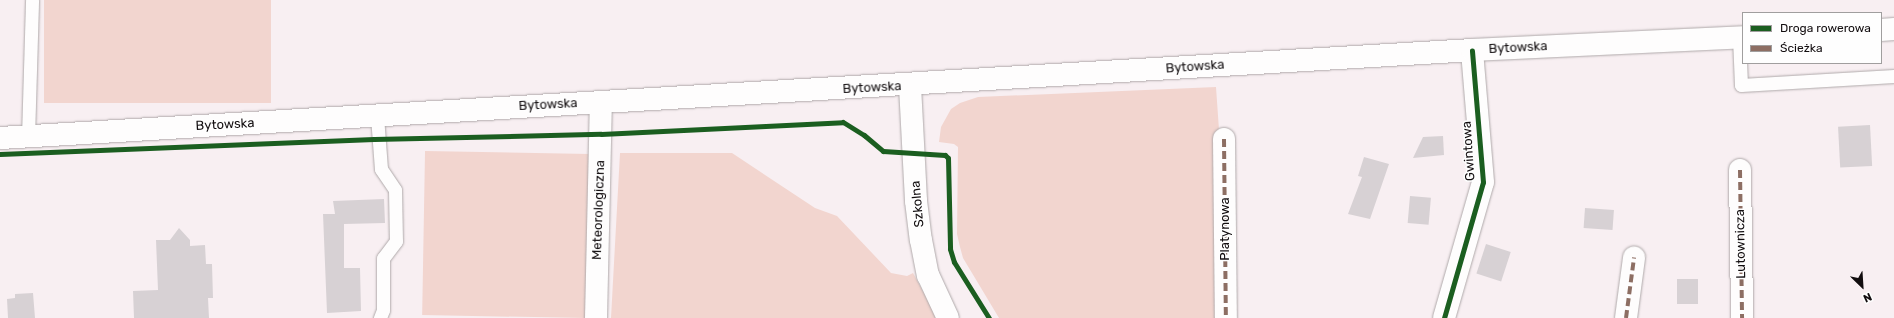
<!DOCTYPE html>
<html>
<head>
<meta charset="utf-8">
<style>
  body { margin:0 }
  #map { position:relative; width:1894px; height:318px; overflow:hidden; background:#f8eff2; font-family:Rubik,sans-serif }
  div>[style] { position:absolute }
  .green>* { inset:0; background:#f2d5cf; transform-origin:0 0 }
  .building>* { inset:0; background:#d7d1d4; transform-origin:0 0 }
  .roads { filter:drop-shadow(0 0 1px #afa9aa) drop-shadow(0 0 1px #afa9aa) }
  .service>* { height:13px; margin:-6.5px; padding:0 6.5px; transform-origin:6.5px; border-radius:6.5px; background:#fefdfd }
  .minor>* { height:22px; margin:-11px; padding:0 11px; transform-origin:11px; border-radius:11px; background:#fefdfd }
  .tertiary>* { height:22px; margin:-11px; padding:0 11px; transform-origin:11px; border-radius:11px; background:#fefdfd }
  .secondary>* { height:22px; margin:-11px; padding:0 11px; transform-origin:11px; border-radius:11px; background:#fefdfd }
  .quiet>* { height:4px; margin-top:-2px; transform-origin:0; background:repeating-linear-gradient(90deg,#8d6e63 0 8px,transparent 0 12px) }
  .cycleway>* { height:5px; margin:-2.5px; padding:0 2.5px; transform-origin:2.5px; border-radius:2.5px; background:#1b5e20 }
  span { translate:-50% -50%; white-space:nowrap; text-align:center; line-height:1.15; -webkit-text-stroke:3px #fefefe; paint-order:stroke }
  .street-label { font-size:13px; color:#120d0f }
  .legend { position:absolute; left:1742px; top:12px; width:140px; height:52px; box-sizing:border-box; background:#fefefe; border:1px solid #a09e9e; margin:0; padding:5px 7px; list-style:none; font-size:12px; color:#120d0f }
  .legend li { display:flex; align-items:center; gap:8px; height:20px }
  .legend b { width:20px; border:1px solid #a09e9e }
  .north { position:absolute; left:1842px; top:266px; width:40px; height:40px; -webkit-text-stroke:3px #fefefe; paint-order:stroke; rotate:155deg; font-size:11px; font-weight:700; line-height:16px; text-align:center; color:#120d0f }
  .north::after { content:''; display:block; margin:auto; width:14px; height:18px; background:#120d0f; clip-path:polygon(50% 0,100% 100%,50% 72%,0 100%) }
</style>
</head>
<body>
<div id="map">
  <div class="green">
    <div style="left:44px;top:0;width:227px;height:103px"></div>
    <div style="clip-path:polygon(1216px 87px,1219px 130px,1218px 318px,999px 318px,963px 258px,960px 247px,957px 234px,958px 147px,954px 144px,939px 142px,941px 127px,951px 109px,960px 103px,978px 97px)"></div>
    <div style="clip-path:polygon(620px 153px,732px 153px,815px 208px,837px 216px,891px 273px,907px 276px,913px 273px,938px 318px,611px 318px)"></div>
    <div style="left:590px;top:154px;width:164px;height:165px;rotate:91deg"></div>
  </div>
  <div class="building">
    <div style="left:1870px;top:125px;width:41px;height:32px;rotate:87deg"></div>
    <div style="clip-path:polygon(1443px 136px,1444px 155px,1413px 158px,1423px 137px)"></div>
    <div style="clip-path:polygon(1364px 157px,1389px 164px,1370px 219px,1348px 214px,1362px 177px,1358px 176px)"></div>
    <div style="left:1410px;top:196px;width:21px;height:27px;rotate:5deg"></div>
    <div style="clip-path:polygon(384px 199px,385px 223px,344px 224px,344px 268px,360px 268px,361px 311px,327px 313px,323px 214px,335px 214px,333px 201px)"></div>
    <div style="left:1585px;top:208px;width:29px;height:20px;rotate:4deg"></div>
    <div style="clip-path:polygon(179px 228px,190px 240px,190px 246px,205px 245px,206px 264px,212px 264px,213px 298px,208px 298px,209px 318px,134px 318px,133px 291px,158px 290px,156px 240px,170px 240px)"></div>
    <div style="left:1486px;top:244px;width:26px;height:31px;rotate:18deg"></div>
    <div style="left:1677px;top:279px;width:21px;height:25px"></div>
    <div style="clip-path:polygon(33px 293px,35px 318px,8px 318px,7px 299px,15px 298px,15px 294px)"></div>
  </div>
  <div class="roads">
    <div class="service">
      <div style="left:1739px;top:37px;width:48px;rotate:87.6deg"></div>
      <div style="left:1741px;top:85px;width:153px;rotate:-3.4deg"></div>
      <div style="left:377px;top:116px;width:53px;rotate:85.7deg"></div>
      <div style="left:381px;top:169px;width:25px;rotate:56deg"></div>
      <div style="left:395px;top:190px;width:51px;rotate:88.9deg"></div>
      <div style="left:396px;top:241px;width:21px;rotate:127deg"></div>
      <div style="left:383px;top:258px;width:52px;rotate:90deg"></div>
      <div style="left:383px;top:310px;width:9px;rotate:111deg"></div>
      <div style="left:28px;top:137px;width:137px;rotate:-88.3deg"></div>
    </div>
    <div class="minor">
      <div style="left:1224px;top:139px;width:179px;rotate:89.4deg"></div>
      <div style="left:1740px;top:170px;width:148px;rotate:89.2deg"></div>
      <div style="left:596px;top:318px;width:216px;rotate:-88.7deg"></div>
      <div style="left:1444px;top:318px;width:141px;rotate:-74deg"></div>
      <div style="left:1483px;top:182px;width:132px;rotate:-94.8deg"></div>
      <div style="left:1626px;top:318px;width:61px;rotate:-82.4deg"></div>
    </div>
    <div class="tertiary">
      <div style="left:910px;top:86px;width:115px;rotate:87deg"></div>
      <div style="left:916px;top:201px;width:39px;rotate:83deg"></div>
      <div style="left:921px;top:240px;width:36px;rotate:79deg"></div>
      <div style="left:928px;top:275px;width:47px;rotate:65.1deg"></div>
    </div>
    <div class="secondary">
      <div style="left:1881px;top:30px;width:13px;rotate:-4deg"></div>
      <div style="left:0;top:138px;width:1475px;rotate:-3.42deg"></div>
      <div style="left:1472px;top:50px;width:271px;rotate:-2.7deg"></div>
    </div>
  </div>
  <div class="quiet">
    <div style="left:1224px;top:139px;width:179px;rotate:89.4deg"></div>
    <div style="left:1740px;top:170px;width:148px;rotate:89.2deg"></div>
    <div style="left:1626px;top:318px;width:61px;rotate:-82.4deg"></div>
  </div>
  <div class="cycleway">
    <div style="left:0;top:154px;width:374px;rotate:-2.3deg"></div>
    <div style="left:374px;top:139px;width:227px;rotate:-1.3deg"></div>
    <div style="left:601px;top:134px;width:242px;rotate:-2.8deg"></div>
    <div style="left:843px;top:122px;width:25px;rotate:32deg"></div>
    <div style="left:864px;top:135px;width:25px;rotate:40deg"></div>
    <div style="left:883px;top:151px;width:62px;rotate:3.7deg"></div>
    <div style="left:945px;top:155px;width:4px;rotate:45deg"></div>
    <div style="left:948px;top:158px;width:91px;rotate:88.7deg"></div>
    <div style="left:950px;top:249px;width:14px;rotate:73deg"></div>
    <div style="left:954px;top:262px;width:66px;rotate:58deg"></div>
    <div style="left:1444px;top:318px;width:141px;rotate:-74deg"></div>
    <div style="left:1483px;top:182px;width:132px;rotate:-94.8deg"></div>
  </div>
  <div class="street-label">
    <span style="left:1518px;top:48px;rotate:-3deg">Bytowska</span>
    <span style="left:1195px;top:67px;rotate:-4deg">Bytowska</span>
    <span style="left:872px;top:88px;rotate:-3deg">Bytowska</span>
    <span style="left:548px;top:105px;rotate:-3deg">Bytowska</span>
    <span style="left:225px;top:125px;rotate:-3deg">Bytowska</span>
    <span style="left:1469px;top:151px;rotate:-94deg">Gwintowa</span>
    <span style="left:918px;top:204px;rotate:-95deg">Szkolna</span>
    <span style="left:599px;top:210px;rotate:-88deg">Meteorologiczna</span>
    <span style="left:1225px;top:229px;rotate:-90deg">Platynowa</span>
    <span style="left:1741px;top:244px;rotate:-91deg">Lutownicza</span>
  </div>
  <ul class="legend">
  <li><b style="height:5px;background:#1b5e20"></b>Droga rowerowa</li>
  <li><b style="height:5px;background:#8d6e63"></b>Ścieżka</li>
  </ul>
  <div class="north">N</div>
</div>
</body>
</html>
